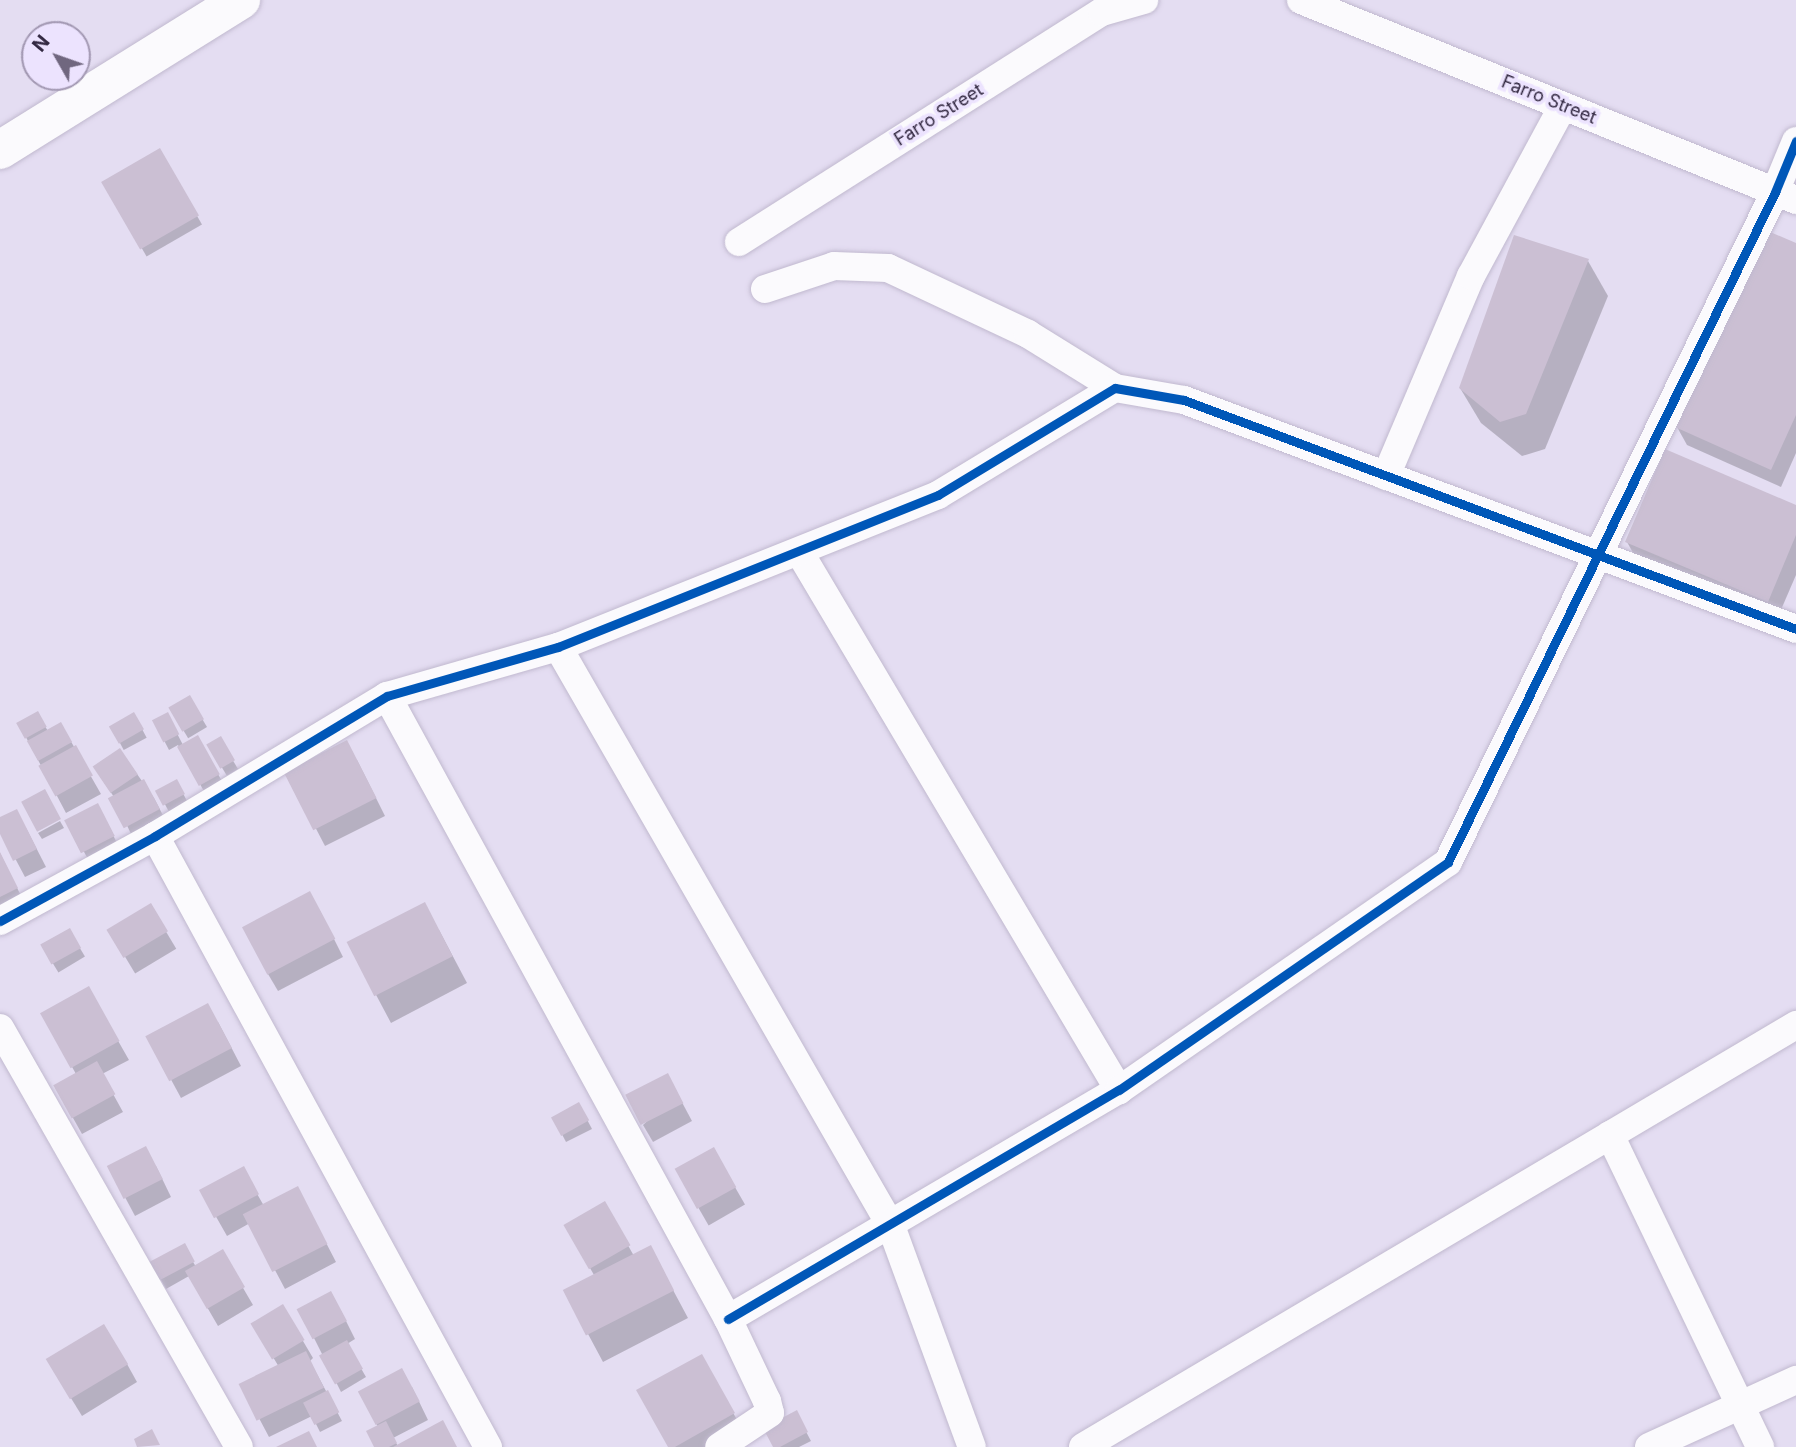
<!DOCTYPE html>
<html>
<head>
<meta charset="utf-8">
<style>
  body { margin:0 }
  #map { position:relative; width:1796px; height:1447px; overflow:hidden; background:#e4ddf2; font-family:Inter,sans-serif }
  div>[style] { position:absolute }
  .shadow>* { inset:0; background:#0003; transform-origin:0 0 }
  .building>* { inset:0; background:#cbbfd3; transform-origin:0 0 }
  .roads { filter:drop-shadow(0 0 2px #c1b9cf) drop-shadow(0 0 2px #c1b9cf) }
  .minor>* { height:28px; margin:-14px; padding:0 14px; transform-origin:14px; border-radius:14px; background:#fbfafd }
  .secondary>* { height:38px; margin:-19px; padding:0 19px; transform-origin:19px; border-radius:19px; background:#fbfafd }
  .cycleway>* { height:9px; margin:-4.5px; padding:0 4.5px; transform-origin:4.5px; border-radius:4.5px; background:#0057b8 }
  span { translate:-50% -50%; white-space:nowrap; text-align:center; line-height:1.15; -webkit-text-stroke:7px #ece3fe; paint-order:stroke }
  .street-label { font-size:18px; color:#322841 }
  .north { position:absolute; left:21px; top:21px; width:70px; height:70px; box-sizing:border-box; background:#ece3fe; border:2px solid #a298b2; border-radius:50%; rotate:310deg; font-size:19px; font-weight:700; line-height:28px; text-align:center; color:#322841 }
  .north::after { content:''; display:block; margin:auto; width:24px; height:32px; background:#70677f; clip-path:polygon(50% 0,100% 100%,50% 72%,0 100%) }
</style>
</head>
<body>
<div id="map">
  <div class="shadow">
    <div style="left:159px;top:150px;width:86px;height:64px;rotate:60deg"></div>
    <div style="clip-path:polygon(1796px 245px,1796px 453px,1781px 487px,1687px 445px,1677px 427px)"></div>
    <div style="clip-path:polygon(1588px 261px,1608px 296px,1545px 449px,1522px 456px,1481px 423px,1460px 388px)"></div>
    <div style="clip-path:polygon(1796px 507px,1796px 575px,1777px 619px,1637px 560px,1627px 542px)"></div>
    <div style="left:189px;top:697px;width:35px;height:22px;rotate:59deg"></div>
    <div style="clip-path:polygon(37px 714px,48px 731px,61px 724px,101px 794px,66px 813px,19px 724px)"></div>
    <div style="left:134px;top:714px;width:27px;height:26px;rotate:62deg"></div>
    <div style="clip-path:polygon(167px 714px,183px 745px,197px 737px,223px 783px,205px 793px,178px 745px,169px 750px,154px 721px)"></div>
    <div style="left:220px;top:739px;width:35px;height:13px;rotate:59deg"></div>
    <div style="clip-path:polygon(120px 750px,154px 798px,169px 827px,136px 845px,114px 797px,99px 775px)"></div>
    <div style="clip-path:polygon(357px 760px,385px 816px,325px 846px,287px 773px)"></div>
    <div style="left:176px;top:781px;width:25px;height:21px;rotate:61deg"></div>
    <div style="clip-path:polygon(0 819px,26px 828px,46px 867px,25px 877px,0 830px)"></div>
    <div style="clip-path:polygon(60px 821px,64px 828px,42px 839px,38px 833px)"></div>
    <div style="clip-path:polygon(67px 821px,107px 823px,123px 855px,94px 870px)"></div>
    <div style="clip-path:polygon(0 853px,26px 906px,0 919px)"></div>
    <div style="left:150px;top:905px;width:51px;height:48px;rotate:59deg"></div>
    <div style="clip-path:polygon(320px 911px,343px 957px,278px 991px,268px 974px)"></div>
    <div style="left:69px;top:930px;width:31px;height:31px;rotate:59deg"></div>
    <div style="clip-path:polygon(439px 930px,467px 983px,391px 1023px,349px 944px)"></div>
    <div style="clip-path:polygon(88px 988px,129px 1060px,102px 1074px,123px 1112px,82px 1134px,55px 1086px,76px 1074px,43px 1015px)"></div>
    <div style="clip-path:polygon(218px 1022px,241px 1066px,181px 1098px,148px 1037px)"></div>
    <div style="clip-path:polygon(677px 1093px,692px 1121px,653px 1142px,643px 1125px)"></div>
    <div style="clip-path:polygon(583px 1112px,592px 1129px,566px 1142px,553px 1117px)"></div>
    <div style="left:713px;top:1149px;width:64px;height:42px;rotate:60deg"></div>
    <div style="clip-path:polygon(156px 1166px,171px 1197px,135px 1216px,109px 1167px)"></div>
    <div style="clip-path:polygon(243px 1169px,264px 1206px,307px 1206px,336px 1262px,285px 1289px,250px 1223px,227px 1236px,202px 1192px)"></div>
    <div style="clip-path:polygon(604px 1203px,634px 1256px,650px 1247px,688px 1318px,603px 1362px,565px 1291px,594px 1275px,566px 1226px)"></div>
    <div style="clip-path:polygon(184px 1246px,196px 1267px,222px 1252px,253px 1305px,218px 1326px,189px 1276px,166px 1289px,152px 1264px)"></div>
    <div style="clip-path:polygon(283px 1307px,313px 1358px,310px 1361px,342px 1421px,320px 1432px,312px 1416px,269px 1437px,242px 1386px,279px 1367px,253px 1324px)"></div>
    <div style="clip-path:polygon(341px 1311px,355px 1339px,347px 1344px,366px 1377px,341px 1392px,314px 1338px)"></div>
    <div style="clip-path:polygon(701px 1356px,749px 1441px,737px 1447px,670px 1447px)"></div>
    <div style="clip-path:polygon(127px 1364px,137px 1382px,82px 1416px,58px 1377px)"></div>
    <div style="clip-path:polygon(412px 1387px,428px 1420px,393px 1438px,398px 1446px,456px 1447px,376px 1447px,378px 1427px,360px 1391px)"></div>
    <div style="clip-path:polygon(796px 1413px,811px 1441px,799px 1447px,775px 1447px)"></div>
  </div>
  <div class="building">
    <div style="left:160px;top:148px;width:78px;height:68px;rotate:60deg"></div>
    <div style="clip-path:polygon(1761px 228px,1796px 243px,1796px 415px,1771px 470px,1675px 427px)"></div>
    <div style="clip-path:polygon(1514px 235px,1589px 259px,1526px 414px,1500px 422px,1459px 388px)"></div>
    <div style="clip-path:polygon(1665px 449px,1796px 505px,1796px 535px,1768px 602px,1625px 542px)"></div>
    <div style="left:190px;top:695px;width:28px;height:25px;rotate:60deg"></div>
    <div style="left:38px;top:711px;width:18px;height:25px;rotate:61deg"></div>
    <div style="left:134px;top:712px;width:20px;height:29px;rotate:60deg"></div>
    <div style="left:168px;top:712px;width:25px;height:18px;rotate:63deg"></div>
    <div style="left:61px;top:722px;width:23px;height:39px;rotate:61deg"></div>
    <div style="left:198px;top:735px;width:45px;height:24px;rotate:61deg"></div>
    <div style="left:221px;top:736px;width:28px;height:17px;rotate:60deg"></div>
    <div style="left:347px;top:740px;width:65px;height:71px;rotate:63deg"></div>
    <div style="left:76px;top:745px;width:35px;height:43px;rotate:61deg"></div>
    <div style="left:120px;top:748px;width:32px;height:33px;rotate:56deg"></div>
    <div style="left:144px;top:779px;width:34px;height:41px;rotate:62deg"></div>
    <div style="left:177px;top:779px;width:17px;height:25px;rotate:62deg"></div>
    <div style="left:45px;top:789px;width:34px;height:27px;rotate:62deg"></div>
    <div style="left:98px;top:803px;width:37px;height:38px;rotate:63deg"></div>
    <div style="clip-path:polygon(17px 809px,37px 849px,13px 861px,0 834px,0 817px)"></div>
    <div style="clip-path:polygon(0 852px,18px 888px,0 897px)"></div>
    <div style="left:310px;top:891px;width:54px;height:77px;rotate:62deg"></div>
    <div style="left:425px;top:902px;width:61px;height:88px;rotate:63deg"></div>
    <div style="left:151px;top:903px;width:33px;height:52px;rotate:59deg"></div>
    <div style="left:70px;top:928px;width:23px;height:34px;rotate:61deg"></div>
    <div style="left:89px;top:986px;width:63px;height:56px;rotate:61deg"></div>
    <div style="left:208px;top:1003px;width:51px;height:71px;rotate:62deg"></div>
    <div style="left:97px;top:1061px;width:38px;height:50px;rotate:61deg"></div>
    <div style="left:668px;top:1073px;width:34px;height:48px;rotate:63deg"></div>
    <div style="left:579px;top:1102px;width:21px;height:32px;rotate:61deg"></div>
    <div style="left:146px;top:1146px;width:37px;height:44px;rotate:63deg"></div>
    <div style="left:714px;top:1147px;width:46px;height:45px;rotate:61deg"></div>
    <div style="left:244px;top:1166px;width:32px;height:51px;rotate:62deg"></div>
    <div style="left:298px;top:1186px;width:65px;height:62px;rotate:63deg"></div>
    <div style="left:605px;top:1201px;width:51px;height:48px;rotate:60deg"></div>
    <div style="left:185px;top:1243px;width:21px;height:41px;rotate:62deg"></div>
    <div style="left:651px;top:1245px;width:51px;height:99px;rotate:63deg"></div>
    <div style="left:223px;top:1249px;width:44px;height:44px;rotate:60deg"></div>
    <div style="left:331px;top:1291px;width:34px;height:39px;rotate:62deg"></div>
    <div style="left:283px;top:1304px;width:42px;height:38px;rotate:59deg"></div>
    <div style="left:104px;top:1324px;width:47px;height:68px;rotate:59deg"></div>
    <div style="left:347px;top:1340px;width:33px;height:32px;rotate:61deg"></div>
    <div style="left:306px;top:1351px;width:41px;height:75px;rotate:64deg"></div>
    <div style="clip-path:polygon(702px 1354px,735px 1413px,675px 1447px,668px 1447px,636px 1390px)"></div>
    <div style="left:402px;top:1368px;width:38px;height:50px;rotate:62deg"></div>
    <div style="left:328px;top:1390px;width:25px;height:28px;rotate:63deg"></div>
    <div style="clip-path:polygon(797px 1410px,808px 1432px,780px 1447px,773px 1447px,763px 1428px)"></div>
    <div style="clip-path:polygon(443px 1420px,457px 1447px,393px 1447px)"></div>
    <div style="clip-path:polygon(386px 1421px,397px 1443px,389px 1447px,374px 1447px,366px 1431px)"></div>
    <div style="clip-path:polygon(152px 1429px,160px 1445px,137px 1447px,134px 1439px)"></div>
    <div style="clip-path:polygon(309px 1431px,317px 1447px,276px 1447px)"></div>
  </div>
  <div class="roads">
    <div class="minor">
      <div style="left:1301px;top:0;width:534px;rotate:22deg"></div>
      <div style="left:739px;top:242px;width:430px;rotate:-32.4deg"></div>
      <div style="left:1102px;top:12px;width:44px;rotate:-15.9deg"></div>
      <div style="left:765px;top:289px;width:73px;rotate:-18.4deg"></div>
      <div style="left:834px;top:266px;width:54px;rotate:2.1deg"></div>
      <div style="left:888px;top:268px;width:155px;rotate:25.2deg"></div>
      <div style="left:1028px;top:334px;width:102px;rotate:31.8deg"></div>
      <div style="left:1386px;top:476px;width:217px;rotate:-67deg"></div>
      <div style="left:1471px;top:276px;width:193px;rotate:-61.6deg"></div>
      <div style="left:800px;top:553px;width:625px;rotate:59.29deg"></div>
      <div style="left:558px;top:647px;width:668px;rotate:60.1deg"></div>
      <div style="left:891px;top:1226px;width:235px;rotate:69.9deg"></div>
      <div style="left:387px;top:696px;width:710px;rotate:61.31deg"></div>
      <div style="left:728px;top:1319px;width:91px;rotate:64.6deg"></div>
      <div style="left:767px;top:1401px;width:12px;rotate:76deg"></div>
      <div style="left:770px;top:1413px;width:61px;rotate:146.3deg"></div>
      <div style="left:155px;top:836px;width:696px;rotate:61.41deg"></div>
      <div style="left:0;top:921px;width:177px;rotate:-28.7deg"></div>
      <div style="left:155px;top:836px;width:271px;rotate:-31.1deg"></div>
      <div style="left:387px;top:696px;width:178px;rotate:-16deg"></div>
      <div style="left:558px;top:647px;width:409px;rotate:-21.8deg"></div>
      <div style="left:938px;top:495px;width:207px;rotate:-31.2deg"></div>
      <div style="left:1115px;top:388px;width:70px;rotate:9.9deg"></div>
      <div style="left:1184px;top:400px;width:653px;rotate:20.51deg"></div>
      <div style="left:0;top:1028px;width:482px;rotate:60.3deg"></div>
      <div style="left:1610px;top:1135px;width:346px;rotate:64.3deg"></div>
      <div style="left:728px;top:1319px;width:453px;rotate:-30.4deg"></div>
      <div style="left:1119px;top:1090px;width:400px;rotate:-34.7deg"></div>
      <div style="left:1448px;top:862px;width:746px;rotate:-63.98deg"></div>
      <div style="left:1775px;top:192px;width:55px;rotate:-67.6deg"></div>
      <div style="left:1083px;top:1447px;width:829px;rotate:-30.62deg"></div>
      <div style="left:1649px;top:1447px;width:162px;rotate:-24.5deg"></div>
    </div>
    <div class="secondary">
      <div style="left:0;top:150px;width:284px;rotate:-31.9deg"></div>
    </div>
  </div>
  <div class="cycleway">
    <div style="left:0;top:921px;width:177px;rotate:-28.7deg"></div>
    <div style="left:155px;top:836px;width:271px;rotate:-31.1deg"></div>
    <div style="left:387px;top:696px;width:178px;rotate:-16deg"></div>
    <div style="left:558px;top:647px;width:409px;rotate:-21.8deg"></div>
    <div style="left:938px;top:495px;width:207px;rotate:-31.2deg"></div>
    <div style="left:1115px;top:388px;width:70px;rotate:9.9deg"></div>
    <div style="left:1184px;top:400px;width:653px;rotate:20.51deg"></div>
    <div style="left:728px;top:1319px;width:453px;rotate:-30.4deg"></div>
    <div style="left:1119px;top:1090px;width:400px;rotate:-34.7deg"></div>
    <div style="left:1448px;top:862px;width:746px;rotate:-63.98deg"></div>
    <div style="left:1775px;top:192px;width:55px;rotate:-67.6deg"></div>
  </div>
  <div class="street-label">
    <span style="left:1549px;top:100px;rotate:22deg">Farro Street</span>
    <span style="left:939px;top:115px;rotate:-32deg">Farro Street</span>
  </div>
  <div class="north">N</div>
</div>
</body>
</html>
